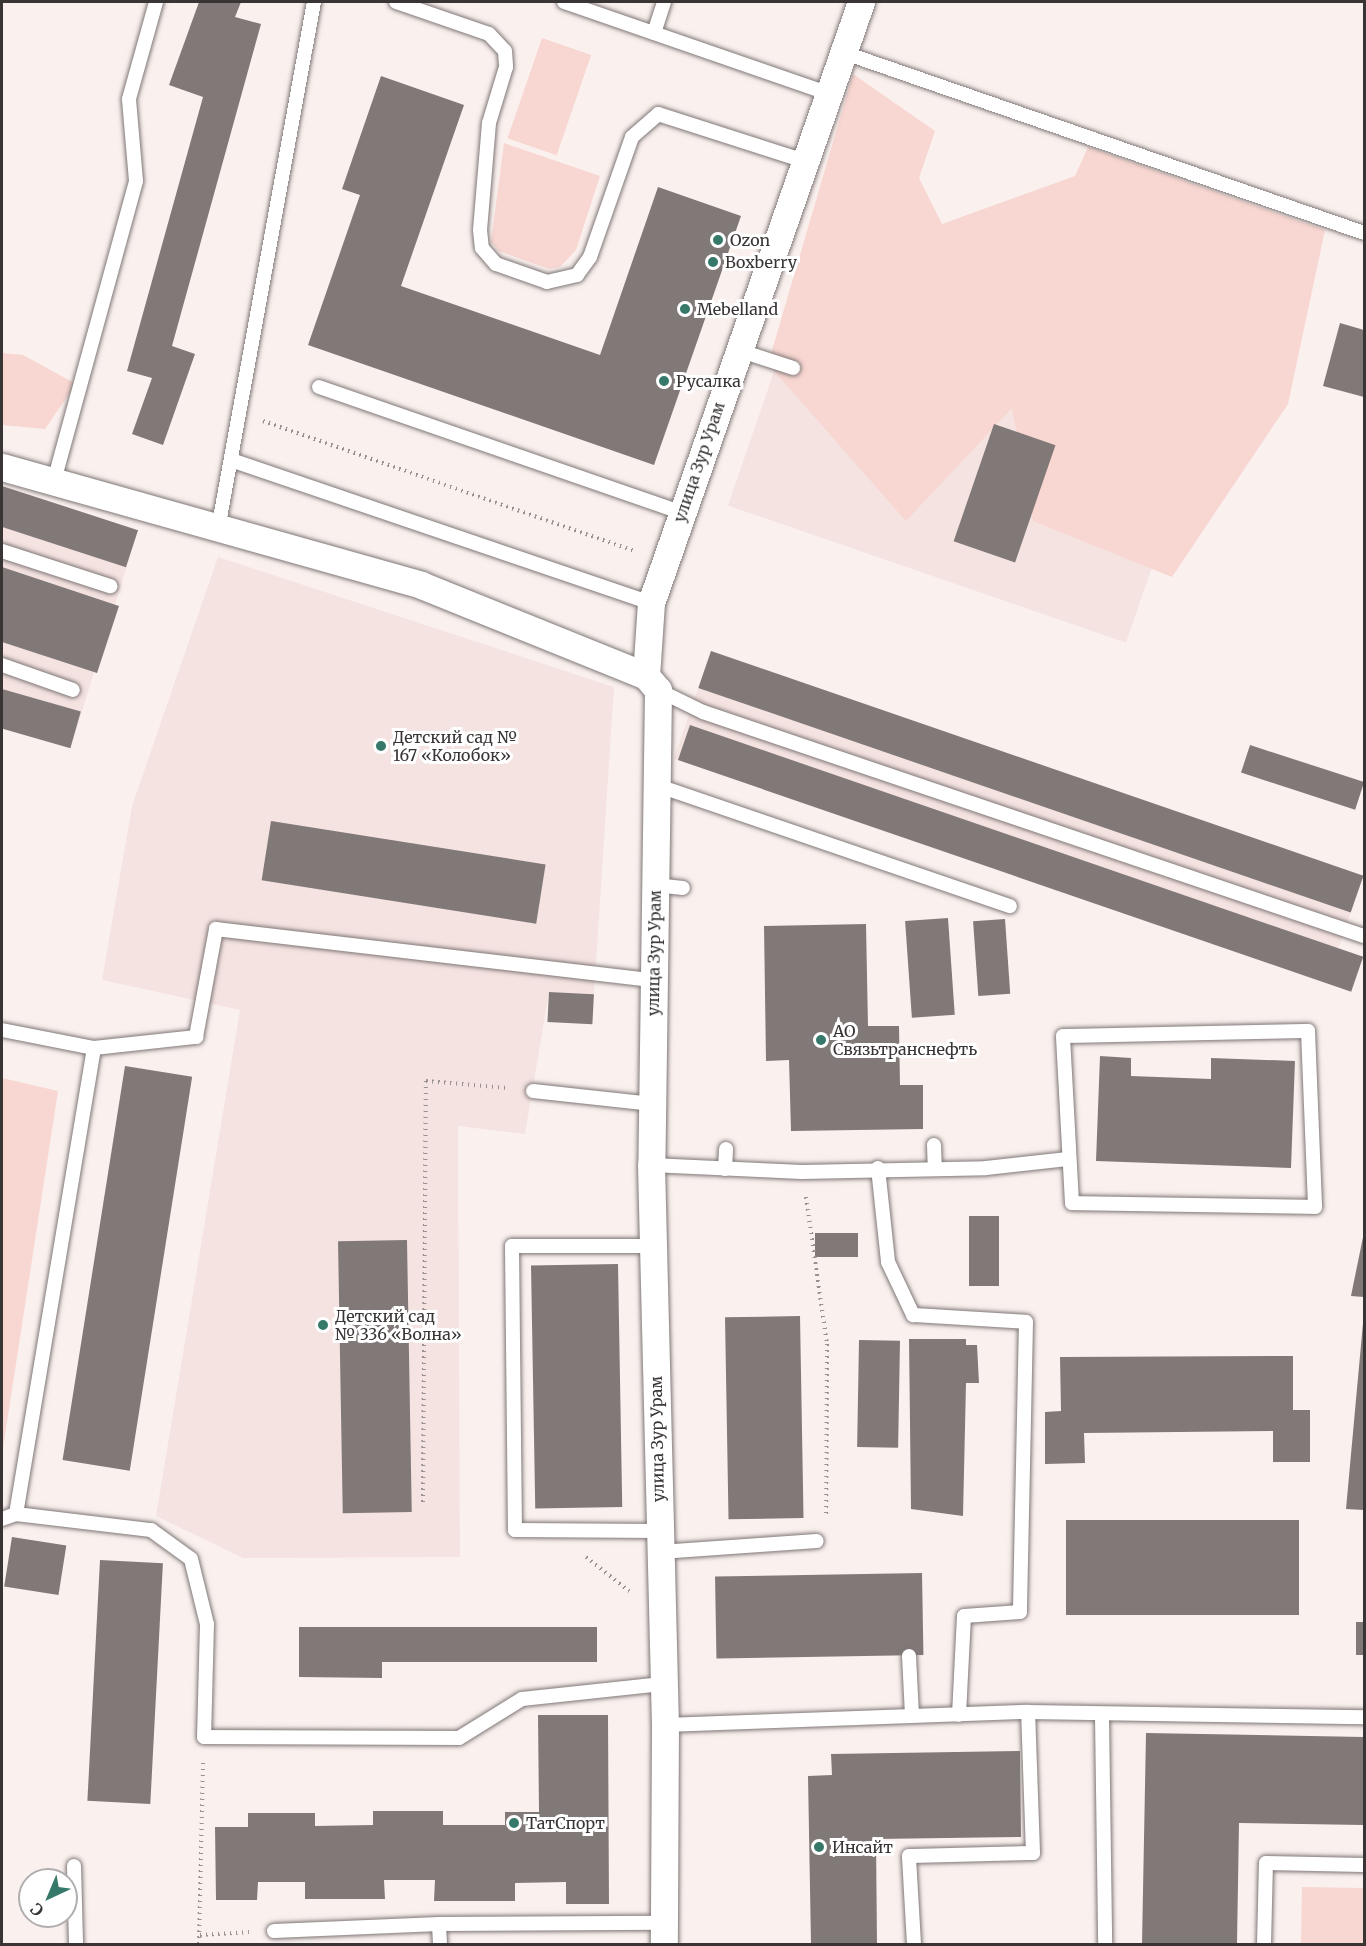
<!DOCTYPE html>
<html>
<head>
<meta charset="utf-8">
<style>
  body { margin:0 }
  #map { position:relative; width:1366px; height:1946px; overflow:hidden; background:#faf1ef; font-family:Merriweather,serif }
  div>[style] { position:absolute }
  .built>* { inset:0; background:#f5e3e1; transform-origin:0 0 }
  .green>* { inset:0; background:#f8d6d1; transform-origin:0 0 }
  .building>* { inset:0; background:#817978; transform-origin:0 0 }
  .path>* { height:4px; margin-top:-2px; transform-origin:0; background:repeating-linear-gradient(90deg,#989190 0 1.5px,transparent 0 6px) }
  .roads { filter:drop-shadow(0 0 2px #7f7776) drop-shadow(0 0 2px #7f7776) }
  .lane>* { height:14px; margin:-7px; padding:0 7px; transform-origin:7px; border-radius:7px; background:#fff }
  .street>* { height:27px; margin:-13.5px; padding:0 13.5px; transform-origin:13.5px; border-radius:13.5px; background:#fff }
  .dots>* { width:16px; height:16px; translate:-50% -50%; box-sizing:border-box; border:3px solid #fff; border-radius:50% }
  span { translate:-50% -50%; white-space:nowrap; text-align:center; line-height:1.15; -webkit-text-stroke:6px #fff; paint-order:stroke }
  .poi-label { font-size:16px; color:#393535 }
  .left { translate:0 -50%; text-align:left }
  .street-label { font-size:16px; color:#393535 }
  .frame { position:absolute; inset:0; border:3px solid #393535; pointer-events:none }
  .north { position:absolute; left:18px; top:1868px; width:60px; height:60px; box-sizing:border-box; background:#fff; border:2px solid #b0aeae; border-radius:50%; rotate:224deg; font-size:16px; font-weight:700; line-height:24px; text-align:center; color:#393535 }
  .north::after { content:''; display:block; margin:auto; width:21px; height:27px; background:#36786a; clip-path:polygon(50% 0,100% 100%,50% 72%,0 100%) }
</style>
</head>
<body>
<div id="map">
  <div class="built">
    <div style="left:808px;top:273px;width:421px;height:246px;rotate:19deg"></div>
    <div style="clip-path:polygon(2px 486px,138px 530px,71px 747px,2px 727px)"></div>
    <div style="clip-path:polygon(218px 557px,614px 687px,594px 994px,549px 992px,525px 1134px,458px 1126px,460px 1557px,243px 1558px,156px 1516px,240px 1010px,102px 980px,132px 806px)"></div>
    <div style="left:711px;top:651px;width:690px;height:114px;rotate:19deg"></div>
  </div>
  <div class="green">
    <div style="left:542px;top:38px;width:52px;height:106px;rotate:19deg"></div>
    <div style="clip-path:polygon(853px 74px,935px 131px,919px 178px,942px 224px,1075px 176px,1088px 147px,1325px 230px,1288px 404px,1172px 577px,1033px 521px,1012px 408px,906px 521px,768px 364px)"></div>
    <div style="clip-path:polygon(504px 143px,600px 176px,576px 250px,560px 267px,549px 269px,499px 251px,491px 242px)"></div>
    <div style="clip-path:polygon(2px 353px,23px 355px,76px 384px,45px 429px,2px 425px)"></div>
    <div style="clip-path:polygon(2px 1078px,58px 1091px,3px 1448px,2px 1448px)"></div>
    <div style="left:1302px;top:1887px;width:62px;height:57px;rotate:1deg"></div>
  </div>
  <div class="building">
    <div style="clip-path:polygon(199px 2px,241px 2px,235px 17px,261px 24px,172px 346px,195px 354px,163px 445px,132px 434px,152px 378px,127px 371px,203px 97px,169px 85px)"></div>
    <div style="clip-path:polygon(381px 76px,464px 105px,401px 286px,600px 355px,658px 187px,741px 216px,654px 465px,308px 345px,360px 195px,342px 189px)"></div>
    <div style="clip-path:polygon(1340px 323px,1364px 330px,1364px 397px,1323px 386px)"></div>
    <div style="left:994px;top:424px;width:65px;height:124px;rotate:19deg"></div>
    <div style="left:2px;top:486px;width:143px;height:39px;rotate:18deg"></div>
    <div style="clip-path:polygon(2px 567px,119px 606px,97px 673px,2px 642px)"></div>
    <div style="left:711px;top:651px;width:690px;height:39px;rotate:19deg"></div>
    <div style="left:2px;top:689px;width:82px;height:38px;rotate:16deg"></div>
    <div style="left:690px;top:725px;width:712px;height:37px;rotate:19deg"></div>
    <div style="left:1250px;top:745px;width:120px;height:29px;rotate:18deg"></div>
    <div style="left:271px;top:821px;width:278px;height:60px;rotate:9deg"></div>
    <div style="left:948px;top:918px;width:97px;height:43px;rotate:86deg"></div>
    <div style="left:1005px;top:919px;width:75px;height:32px;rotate:86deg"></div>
    <div style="clip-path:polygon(866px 924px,868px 1026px,899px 1026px,900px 1085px,923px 1085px,923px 1129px,791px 1131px,789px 1060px,766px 1061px,764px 926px)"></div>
    <div style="left:549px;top:992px;width:45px;height:30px;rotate:3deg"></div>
    <div style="clip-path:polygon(1100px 1056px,1131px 1058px,1131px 1076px,1211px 1079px,1211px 1058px,1295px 1061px,1291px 1168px,1096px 1161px)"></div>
    <div style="left:125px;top:1066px;width:68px;height:399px;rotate:9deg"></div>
    <div style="left:969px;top:1216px;width:30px;height:70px"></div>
    <div style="left:858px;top:1233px;width:24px;height:43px;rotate:90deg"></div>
    <div style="clip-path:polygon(1363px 1237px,1364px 1297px,1351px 1296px)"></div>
    <div style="left:407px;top:1240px;width:272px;height:69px;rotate:89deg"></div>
    <div style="left:618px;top:1264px;width:243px;height:87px;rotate:89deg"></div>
    <div style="left:800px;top:1316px;width:202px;height:75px;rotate:89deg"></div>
    <div style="clip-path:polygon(1363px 1323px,1364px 1510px,1346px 1509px)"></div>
    <div style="clip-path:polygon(909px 1339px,966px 1339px,966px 1345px,977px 1345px,979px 1383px,966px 1383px,963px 1516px,911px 1509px)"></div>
    <div style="left:859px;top:1340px;width:41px;height:107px;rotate:1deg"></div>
    <div style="clip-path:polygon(1293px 1356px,1293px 1410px,1310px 1410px,1310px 1462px,1273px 1462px,1273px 1431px,1084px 1433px,1085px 1463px,1045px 1464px,1045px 1412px,1061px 1411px,1060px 1357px)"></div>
    <div style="left:1066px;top:1520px;width:233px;height:95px"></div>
    <div style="left:12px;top:1537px;width:55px;height:50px;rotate:9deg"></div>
    <div style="left:100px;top:1560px;width:63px;height:241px;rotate:3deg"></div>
    <div style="left:922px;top:1573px;width:82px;height:207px;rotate:89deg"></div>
    <div style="left:1356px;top:1622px;width:8px;height:33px"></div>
    <div style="clip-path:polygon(299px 1627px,597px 1627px,597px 1662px,382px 1662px,382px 1678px,299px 1677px)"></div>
    <div style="clip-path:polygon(538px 1715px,608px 1715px,609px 1904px,566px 1904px,566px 1882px,515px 1883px,515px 1901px,434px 1901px,435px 1880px,384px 1880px,385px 1899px,305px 1899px,305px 1882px,258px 1882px,257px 1900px,216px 1900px,215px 1827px,248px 1827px,248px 1813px,315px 1813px,315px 1826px,373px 1825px,373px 1811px,443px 1811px,443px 1825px,505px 1825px,505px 1812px,539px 1812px)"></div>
    <div style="clip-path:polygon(1146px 1733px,1364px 1737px,1364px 1825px,1239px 1823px,1237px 1944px,1142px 1944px)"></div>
    <div style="clip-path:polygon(1020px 1751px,1021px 1837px,876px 1839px,877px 1944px,811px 1944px,808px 1776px,832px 1775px,831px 1754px)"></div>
  </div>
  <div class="path">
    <div style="left:263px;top:421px;width:394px;rotate:19.3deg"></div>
    <div style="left:806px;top:1197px;width:148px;rotate:81.9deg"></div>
    <div style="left:827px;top:1344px;width:173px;rotate:90.3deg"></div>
    <div style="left:423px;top:1502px;width:421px;rotate:-89.6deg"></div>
    <div style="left:426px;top:1081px;width:82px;rotate:4.9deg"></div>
    <div style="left:586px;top:1557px;width:55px;rotate:38.3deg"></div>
    <div style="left:200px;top:1935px;width:49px;rotate:-3.5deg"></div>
    <div style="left:199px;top:1944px;width:182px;rotate:-88.7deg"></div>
  </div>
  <div class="roads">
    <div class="lane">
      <div style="left:396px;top:2px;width:98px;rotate:19deg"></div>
      <div style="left:489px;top:34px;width:23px;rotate:47deg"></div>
      <div style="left:505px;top:51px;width:16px;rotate:86deg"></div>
      <div style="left:506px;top:67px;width:59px;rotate:106.9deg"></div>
      <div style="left:489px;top:123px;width:107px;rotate:94.8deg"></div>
      <div style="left:480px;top:230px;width:18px;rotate:84deg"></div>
      <div style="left:482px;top:248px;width:21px;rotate:49deg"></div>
      <div style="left:496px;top:264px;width:54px;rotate:19.4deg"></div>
      <div style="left:547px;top:282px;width:31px;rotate:-13deg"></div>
      <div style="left:577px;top:275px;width:22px;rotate:-54deg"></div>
      <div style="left:590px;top:257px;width:127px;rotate:-70.7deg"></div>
      <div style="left:632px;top:137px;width:35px;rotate:-41deg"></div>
      <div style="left:658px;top:114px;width:153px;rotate:17.8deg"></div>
      <div style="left:564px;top:2px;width:278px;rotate:19.1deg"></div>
      <div style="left:654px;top:33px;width:33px;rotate:-72deg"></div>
      <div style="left:842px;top:52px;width:552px;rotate:19.12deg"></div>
      <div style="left:738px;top:350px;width:58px;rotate:18.1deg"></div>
      <div style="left:319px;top:387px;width:384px;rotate:19.1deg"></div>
      <div style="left:231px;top:460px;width:444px;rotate:18.8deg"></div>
      <div style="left:54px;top:481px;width:311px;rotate:-74.7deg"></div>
      <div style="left:136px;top:181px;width:82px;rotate:-94.9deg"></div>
      <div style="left:129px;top:99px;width:101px;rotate:-74.4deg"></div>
      <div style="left:218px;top:529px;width:536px;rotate:-79.68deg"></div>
      <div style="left:2px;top:551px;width:114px;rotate:18deg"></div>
      <div style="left:2px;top:665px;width:75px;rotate:19.4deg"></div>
      <div style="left:658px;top:690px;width:50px;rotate:26.1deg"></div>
      <div style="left:703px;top:712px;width:698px;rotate:18.72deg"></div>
      <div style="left:656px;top:785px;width:374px;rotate:18.9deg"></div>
      <div style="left:655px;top:885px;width:28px;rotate:6deg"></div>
      <div style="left:2px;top:1030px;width:94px;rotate:11.1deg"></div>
      <div style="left:94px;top:1048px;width:472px;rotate:99.5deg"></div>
      <div style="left:1308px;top:1031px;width:176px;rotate:87.7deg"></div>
      <div style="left:1315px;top:1207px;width:243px;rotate:-179.1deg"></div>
      <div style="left:1072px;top:1203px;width:167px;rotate:-93.1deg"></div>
      <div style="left:1063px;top:1036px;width:245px;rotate:-1.2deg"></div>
      <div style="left:94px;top:1048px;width:103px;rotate:-6.2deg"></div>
      <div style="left:196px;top:1037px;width:110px;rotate:-79.5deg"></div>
      <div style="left:216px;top:929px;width:440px;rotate:6.7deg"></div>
      <div style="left:533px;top:1091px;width:120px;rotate:6.2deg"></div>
      <div style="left:934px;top:1145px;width:23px;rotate:88deg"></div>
      <div style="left:651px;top:1165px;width:151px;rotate:2.7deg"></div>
      <div style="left:802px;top:1172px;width:184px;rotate:-1.2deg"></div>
      <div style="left:986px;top:1168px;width:82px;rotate:-6.3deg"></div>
      <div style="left:878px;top:1168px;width:95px;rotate:83.9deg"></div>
      <div style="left:888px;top:1262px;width:59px;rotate:64.7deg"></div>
      <div style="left:913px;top:1315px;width:113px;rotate:3.5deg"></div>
      <div style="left:1026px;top:1322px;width:290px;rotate:91.2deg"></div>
      <div style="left:1020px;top:1612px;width:56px;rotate:175.9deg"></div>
      <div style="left:964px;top:1616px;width:99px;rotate:92.9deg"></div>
      <div style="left:725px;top:1169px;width:20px;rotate:-87deg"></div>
      <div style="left:652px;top:1246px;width:140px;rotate:180deg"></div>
      <div style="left:512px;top:1246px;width:284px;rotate:89.4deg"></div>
      <div style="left:515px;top:1530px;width:144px;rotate:0.4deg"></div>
      <div style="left:2px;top:1519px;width:15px;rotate:-20deg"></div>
      <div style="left:16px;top:1514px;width:136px;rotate:6.8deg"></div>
      <div style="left:151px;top:1530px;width:49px;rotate:35.9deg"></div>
      <div style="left:191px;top:1559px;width:67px;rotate:76.2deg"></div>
      <div style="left:207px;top:1624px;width:113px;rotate:91.5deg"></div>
      <div style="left:204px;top:1737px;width:255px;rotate:0.2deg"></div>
      <div style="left:459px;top:1738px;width:74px;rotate:-31.8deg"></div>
      <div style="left:522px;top:1699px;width:141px;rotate:-6.1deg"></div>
      <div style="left:660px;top:1552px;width:157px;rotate:-4deg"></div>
      <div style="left:909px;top:1656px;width:60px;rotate:87.1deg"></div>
      <div style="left:1102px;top:1716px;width:228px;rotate:89.2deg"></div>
      <div style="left:665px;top:1725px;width:363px;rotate:-2.1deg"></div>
      <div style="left:1028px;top:1712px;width:336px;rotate:0.9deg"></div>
      <div style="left:74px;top:1866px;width:78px;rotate:88.5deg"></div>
      <div style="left:274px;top:1931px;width:165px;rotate:-2.4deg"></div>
      <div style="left:440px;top:1944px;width:20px;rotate:-93deg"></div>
      <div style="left:439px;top:1924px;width:225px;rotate:-0.3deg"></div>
      <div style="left:914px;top:1944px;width:88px;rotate:-93.3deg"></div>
      <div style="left:909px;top:1856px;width:124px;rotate:-1.4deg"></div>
      <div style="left:1033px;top:1853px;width:141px;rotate:-92deg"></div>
      <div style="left:1264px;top:1944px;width:81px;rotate:-88.6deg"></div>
      <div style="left:1266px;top:1863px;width:98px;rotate:1.2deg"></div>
    </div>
    <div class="street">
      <div style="left:2px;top:467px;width:435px;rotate:15.7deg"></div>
      <div style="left:421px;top:585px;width:243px;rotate:22deg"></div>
      <div style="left:646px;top:676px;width:18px;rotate:49deg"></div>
      <div style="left:658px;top:690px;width:475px;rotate:90.8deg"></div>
      <div style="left:651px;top:1165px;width:560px;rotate:88.57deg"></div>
      <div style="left:665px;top:1725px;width:219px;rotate:90.3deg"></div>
      <div style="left:646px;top:676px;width:73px;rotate:-86.1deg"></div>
      <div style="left:651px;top:603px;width:637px;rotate:-70.74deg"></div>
    </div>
  </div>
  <div class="dots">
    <div style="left:718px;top:240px;background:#36786a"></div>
    <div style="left:713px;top:262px;background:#36786a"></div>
    <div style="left:685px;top:309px;background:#36786a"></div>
    <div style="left:664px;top:381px;background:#36786a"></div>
    <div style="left:381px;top:746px;background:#36786a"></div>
    <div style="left:821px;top:1040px;background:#36786a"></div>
    <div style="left:323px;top:1325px;background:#36786a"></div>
    <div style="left:514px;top:1823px;background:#36786a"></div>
    <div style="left:819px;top:1847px;background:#36786a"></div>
  </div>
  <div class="poi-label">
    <span class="left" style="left:730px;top:240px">Ozon</span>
    <span class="left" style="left:725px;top:262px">Boxberry</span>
    <span class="left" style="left:697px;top:309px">Mebelland</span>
    <span class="left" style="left:676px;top:381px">Русалка</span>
    <span class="left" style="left:393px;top:746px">Детский сад №<br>167 «Колобок»</span>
    <span class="left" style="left:833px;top:1040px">АО<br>Связьтранснефть</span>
    <span class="left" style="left:335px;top:1325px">Детский сад<br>№ 336 «Волна»</span>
    <span class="left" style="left:526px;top:1823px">ТатСпорт</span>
    <span class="left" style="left:832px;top:1847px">Инсайт</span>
  </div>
  <div class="street-label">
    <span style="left:699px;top:462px;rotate:-71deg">улица Зур Урам</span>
    <span style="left:654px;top:953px;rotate:-89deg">улица Зур Урам</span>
    <span style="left:657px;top:1439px;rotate:-91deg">улица Зур Урам</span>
  </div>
  <div class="frame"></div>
  <div class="north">С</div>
</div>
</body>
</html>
